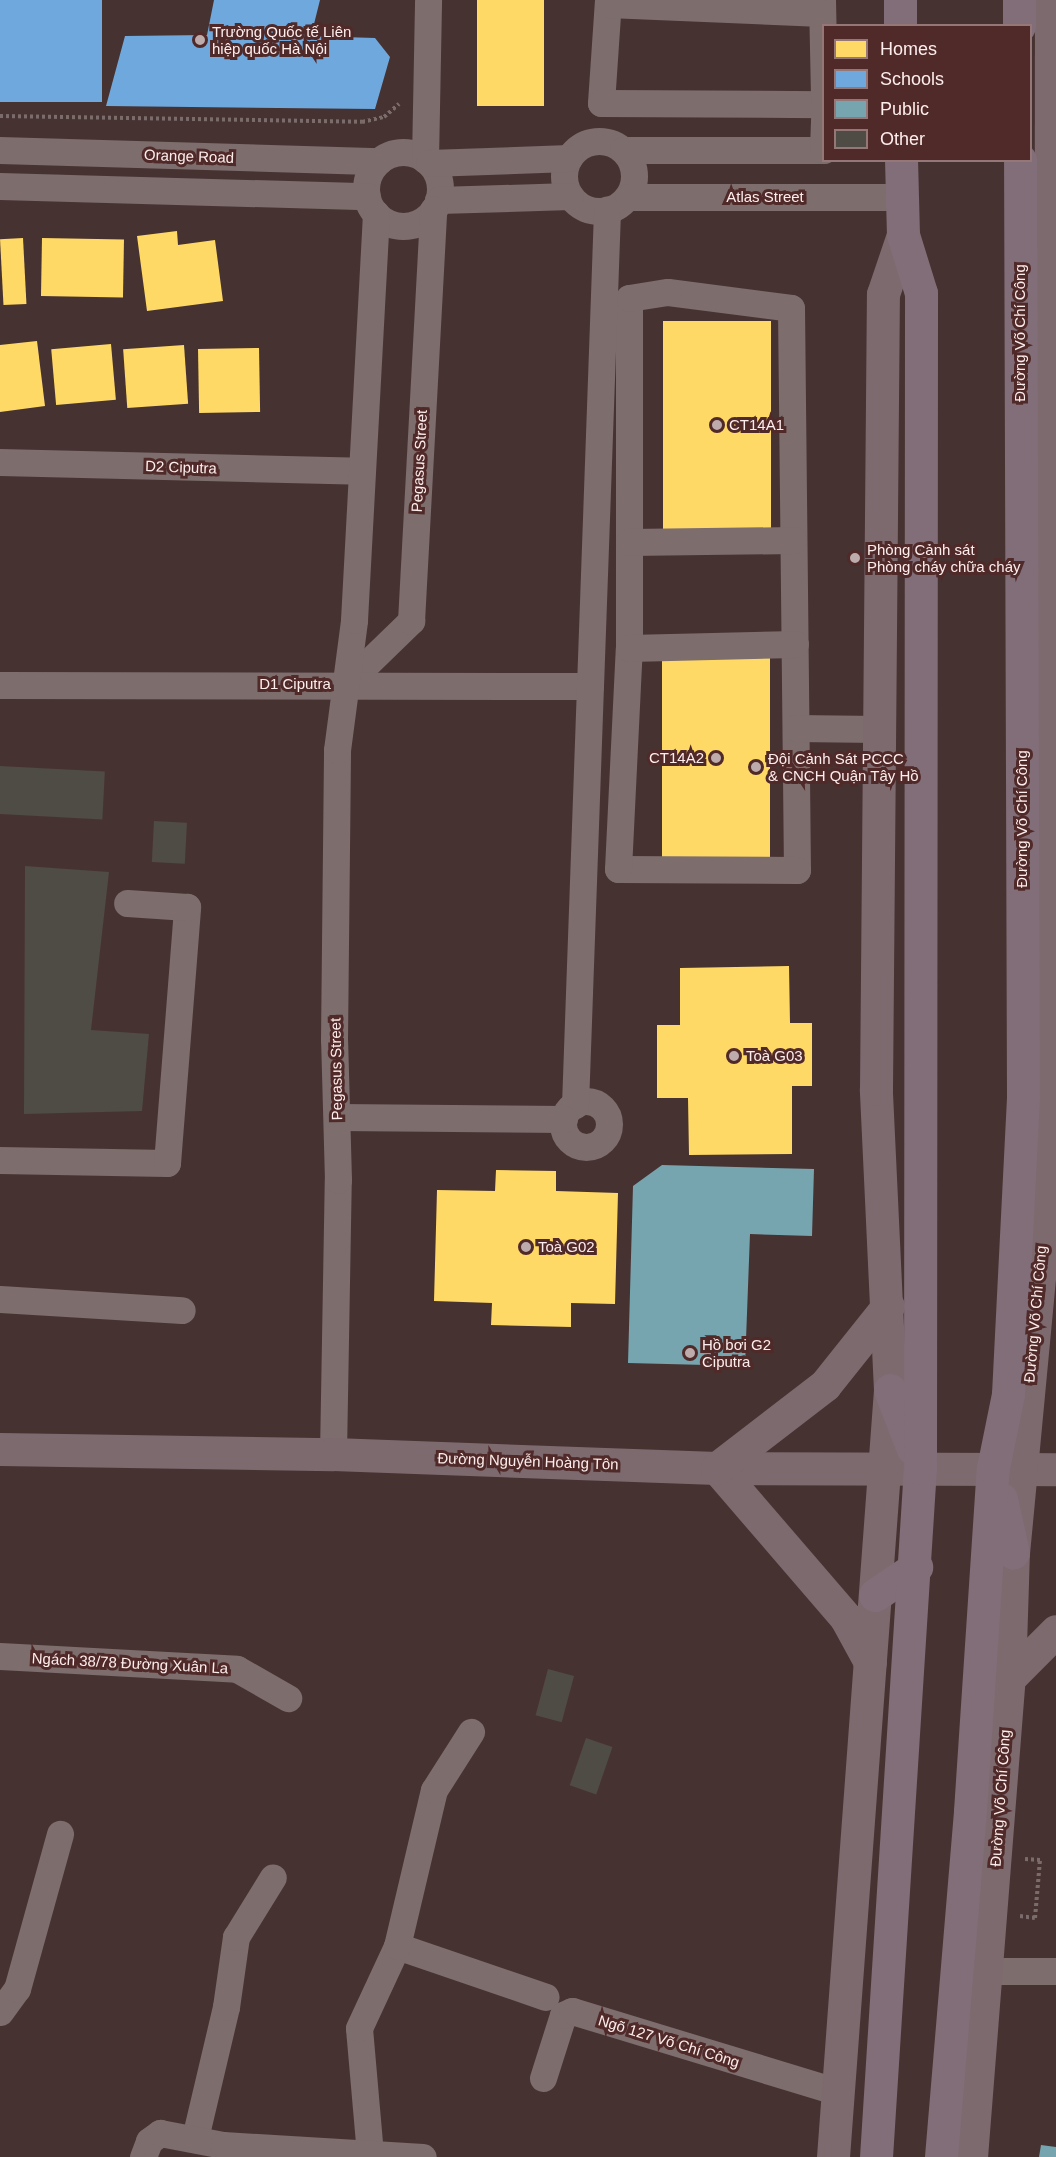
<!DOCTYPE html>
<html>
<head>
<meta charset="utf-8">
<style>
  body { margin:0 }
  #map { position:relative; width:1056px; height:2157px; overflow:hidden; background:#473232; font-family:Arial,sans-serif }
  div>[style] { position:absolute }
  .homes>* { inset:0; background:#ffd966; transform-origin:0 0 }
  .schools>* { inset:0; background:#6fa8dc; transform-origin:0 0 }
  .public>* { inset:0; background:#76a5af }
  .building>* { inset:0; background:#4f4b45; transform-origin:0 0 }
  .path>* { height:4px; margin-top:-2px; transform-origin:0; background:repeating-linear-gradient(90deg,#7b6c6c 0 3px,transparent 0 6px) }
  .minor>* { height:27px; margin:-13.5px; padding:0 13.5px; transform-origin:13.5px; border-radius:13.5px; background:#7d6d6d }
  .minor>.ring { margin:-13.5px; padding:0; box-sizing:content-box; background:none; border:27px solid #7d6d6d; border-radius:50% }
  .major>* { height:33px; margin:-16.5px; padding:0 16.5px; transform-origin:16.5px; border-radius:16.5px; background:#7d6a6f }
  .highway>* { height:33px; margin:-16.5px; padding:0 16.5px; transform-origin:16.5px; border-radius:16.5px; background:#826e78 }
  .dots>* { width:16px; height:16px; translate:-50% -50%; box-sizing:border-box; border:3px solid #502929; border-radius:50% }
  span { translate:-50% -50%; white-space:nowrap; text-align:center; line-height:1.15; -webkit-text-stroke:6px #502929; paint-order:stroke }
  .poi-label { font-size:15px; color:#fdedec }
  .left { translate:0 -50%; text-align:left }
  .right { translate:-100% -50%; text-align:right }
  .street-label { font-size:15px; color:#fdedec }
  .legend { position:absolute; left:822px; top:24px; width:210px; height:138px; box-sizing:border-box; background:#502929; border:2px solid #957777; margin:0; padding:8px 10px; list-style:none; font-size:18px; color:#fdedec }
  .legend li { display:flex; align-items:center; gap:12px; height:30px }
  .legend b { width:30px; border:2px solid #957777 }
</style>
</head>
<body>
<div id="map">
  <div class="homes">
    <div style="left:477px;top:0;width:67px;height:106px"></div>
    <div style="clip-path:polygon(177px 231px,178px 245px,215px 240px,223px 301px,147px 311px,137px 236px)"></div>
    <div style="left:23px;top:238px;width:66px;height:23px;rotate:87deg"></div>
    <div style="left:42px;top:238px;width:82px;height:58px;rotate:1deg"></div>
    <div style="left:663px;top:321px;width:108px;height:209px"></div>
    <div style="clip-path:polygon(37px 341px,45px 406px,0 412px,0 345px)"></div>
    <div style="left:111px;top:344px;width:56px;height:60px;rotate:85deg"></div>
    <div style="left:184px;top:345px;width:59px;height:61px;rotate:86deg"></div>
    <div style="left:259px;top:348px;width:64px;height:61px;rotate:89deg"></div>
    <div style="left:662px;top:653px;width:108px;height:209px"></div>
    <div style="clip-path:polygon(789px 966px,790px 1023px,812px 1023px,812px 1086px,792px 1086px,792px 1154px,689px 1155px,688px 1098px,657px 1098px,657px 1025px,680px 1025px,680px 968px)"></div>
    <div style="clip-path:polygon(496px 1170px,556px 1171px,556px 1191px,618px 1193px,615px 1304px,571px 1303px,571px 1327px,491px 1325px,492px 1303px,434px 1301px,437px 1190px,495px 1191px)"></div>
  </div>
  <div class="schools">
    <div style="left:0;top:0;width:102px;height:102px"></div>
    <div style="clip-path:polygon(214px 0,320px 0,311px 36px,375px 38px,390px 57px,375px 109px,106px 106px,125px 36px,207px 35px)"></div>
  </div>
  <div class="public">
    <div style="clip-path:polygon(662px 1165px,814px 1169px,812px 1236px,750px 1234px,745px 1366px,628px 1363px,633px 1186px)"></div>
    <div style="clip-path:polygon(1041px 2145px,1056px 2147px,1056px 2157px,1039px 2157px)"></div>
  </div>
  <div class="building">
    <div style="left:0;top:766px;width:105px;height:48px;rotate:3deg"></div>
    <div style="left:154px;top:821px;width:33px;height:41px;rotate:3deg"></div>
    <div style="clip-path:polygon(25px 866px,109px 872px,91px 1030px,149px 1034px,142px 1111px,24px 1114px)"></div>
    <div style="left:548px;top:1669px;width:27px;height:48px;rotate:15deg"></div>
    <div style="left:586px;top:1738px;width:28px;height:50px;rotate:19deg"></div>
  </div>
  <div class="path">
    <div style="left:0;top:116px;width:362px;rotate:0.9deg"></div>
    <div style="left:362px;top:122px;width:23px;rotate:-13deg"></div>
    <div style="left:384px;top:117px;width:20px;rotate:-41deg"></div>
    <div style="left:1020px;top:1916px;width:15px;rotate:8deg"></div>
    <div style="left:1035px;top:1918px;width:58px;rotate:-85.1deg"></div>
    <div style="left:1040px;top:1860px;width:15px;rotate:-176deg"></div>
  </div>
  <div class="minor">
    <div style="left:608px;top:0;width:103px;rotate:93.9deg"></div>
    <div style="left:601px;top:103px;width:223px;rotate:0.3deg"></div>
    <div style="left:822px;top:0;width:98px;rotate:88.8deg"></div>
    <div style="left:608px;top:4px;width:214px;rotate:2.4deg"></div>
    <div class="ring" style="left:564px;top:141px;width:43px;height:43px"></div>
    <div style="left:0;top:150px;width:379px;rotate:1.7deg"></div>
    <div style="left:623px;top:150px;width:201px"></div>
    <div style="left:823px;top:150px;width:33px;rotate:-88deg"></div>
    <div class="ring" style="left:366px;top:152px;width:47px;height:47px"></div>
    <div style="left:425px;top:160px;width:160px;rotate:-88.9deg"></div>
    <div style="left:429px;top:163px;width:140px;rotate:-2deg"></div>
    <div style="left:0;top:186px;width:367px;rotate:1.6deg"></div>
    <div style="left:628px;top:197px;width:274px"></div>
    <div style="left:438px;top:200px;width:132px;rotate:-1.7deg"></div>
    <div style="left:668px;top:292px;width:124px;rotate:7.4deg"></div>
    <div style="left:791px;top:308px;width:562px;rotate:89.39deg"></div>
    <div style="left:797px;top:870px;width:179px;rotate:-179.7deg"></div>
    <div style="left:618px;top:869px;width:221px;rotate:-87.2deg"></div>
    <div style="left:629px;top:648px;width:350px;rotate:-90deg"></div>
    <div style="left:629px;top:298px;width:39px;rotate:-9deg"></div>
    <div style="left:0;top:462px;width:361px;rotate:1.4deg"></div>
    <div style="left:629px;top:542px;width:164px;rotate:-0.7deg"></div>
    <div style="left:629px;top:648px;width:166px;rotate:-1.4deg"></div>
    <div style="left:346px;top:684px;width:91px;rotate:-44.1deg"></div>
    <div style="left:411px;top:621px;width:412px;rotate:-86.9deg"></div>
    <div style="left:0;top:685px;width:590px;rotate:0.1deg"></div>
    <div style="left:796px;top:728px;width:82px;rotate:0.7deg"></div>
    <div class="ring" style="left:563px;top:1101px;width:19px;height:19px"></div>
    <div style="left:575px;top:1105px;width:896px;rotate:-87.95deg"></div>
    <div style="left:337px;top:1117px;width:227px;rotate:0.5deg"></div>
    <div style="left:0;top:1160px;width:167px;rotate:1deg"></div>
    <div style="left:167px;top:1163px;width:257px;rotate:-85.5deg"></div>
    <div style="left:187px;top:907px;width:60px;rotate:-176.2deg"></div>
    <div style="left:0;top:1299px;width:182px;rotate:3.5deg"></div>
    <div style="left:333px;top:1454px;width:274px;rotate:-89deg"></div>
    <div style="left:338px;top:1180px;width:140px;rotate:-91.6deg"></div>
    <div style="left:334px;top:1040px;width:290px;rotate:-89.4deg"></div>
    <div style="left:337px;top:750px;width:131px;rotate:-82.5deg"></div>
    <div style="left:354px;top:620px;width:407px;rotate:-86.9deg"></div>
    <div style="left:0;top:1656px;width:237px;rotate:3.1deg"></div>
    <div style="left:237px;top:1669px;width:59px;rotate:29.6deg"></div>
    <div style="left:397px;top:1946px;width:157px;rotate:18.9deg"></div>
    <div style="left:987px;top:1971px;width:69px"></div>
    <div style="left:0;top:2012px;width:29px;rotate:-54deg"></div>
    <div style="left:17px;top:1989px;width:161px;rotate:-74.5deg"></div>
    <div style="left:543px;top:2078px;width:66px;rotate:-72.4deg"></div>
    <div style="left:563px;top:2015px;width:10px;rotate:-24deg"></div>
    <div style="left:572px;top:2011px;width:278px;rotate:16.9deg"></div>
    <div style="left:195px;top:2138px;width:135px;rotate:-76.7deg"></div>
    <div style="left:226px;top:2007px;width:71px;rotate:-81.9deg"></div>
    <div style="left:236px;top:1937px;width:70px;rotate:-58.3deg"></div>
    <div style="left:370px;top:2154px;width:126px;rotate:-95deg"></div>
    <div style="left:359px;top:2028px;width:90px;rotate:-65.1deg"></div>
    <div style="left:397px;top:1946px;width:160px;rotate:-76.7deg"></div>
    <div style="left:434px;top:1790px;width:69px;rotate:-57.5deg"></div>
    <div style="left:143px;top:2157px;width:17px;rotate:-69deg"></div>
    <div style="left:149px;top:2141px;width:14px;rotate:-36deg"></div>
    <div style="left:160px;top:2133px;width:64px;rotate:10.8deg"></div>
    <div style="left:223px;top:2145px;width:200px;rotate:3.4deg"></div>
  </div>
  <div class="major">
    <div style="left:0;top:1449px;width:333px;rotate:0.9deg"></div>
    <div style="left:333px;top:1454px;width:384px;rotate:2.1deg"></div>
    <div style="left:717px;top:1468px;width:339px;rotate:0.2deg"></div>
    <div style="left:717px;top:1468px;width:198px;rotate:49.3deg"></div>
    <div style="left:846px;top:1618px;width:50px;rotate:61.4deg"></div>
    <div style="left:717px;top:1468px;width:136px;rotate:-37.5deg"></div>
    <div style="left:825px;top:1385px;width:101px;rotate:-51.4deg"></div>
    <div style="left:1009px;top:1678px;width:66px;rotate:-45deg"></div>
    <div style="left:833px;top:2157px;width:769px;rotate:-85.75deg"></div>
    <div style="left:890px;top:1390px;width:301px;rotate:-92.7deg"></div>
    <div style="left:876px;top:1089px;width:795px;rotate:-89.5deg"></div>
    <div style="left:883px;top:294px;width:62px;rotate:-71.3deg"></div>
    <div style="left:971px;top:2157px;width:481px;rotate:-85.5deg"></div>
    <div style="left:1009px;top:1678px;width:125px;rotate:-88.2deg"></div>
    <div style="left:1013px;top:1553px;width:278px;rotate:-84.6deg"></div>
    <div style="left:1039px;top:1276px;width:176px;rotate:-86.4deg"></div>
    <div style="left:1050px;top:1100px;width:1100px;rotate:-89.95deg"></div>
  </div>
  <div class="highway">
    <div style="left:900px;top:0;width:26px;rotate:90deg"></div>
    <div style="left:1019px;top:0;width:26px;rotate:90deg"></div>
    <div style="left:890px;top:1390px;width:63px;rotate:68.7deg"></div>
    <div style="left:1001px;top:1499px;width:55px;rotate:77.5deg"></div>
    <div style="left:875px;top:1595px;width:50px;rotate:-34.3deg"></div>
    <div style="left:876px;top:2157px;width:690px;rotate:-86.35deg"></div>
    <div style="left:920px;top:1468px;width:1175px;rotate:-89.95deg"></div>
    <div style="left:921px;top:293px;width:61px;rotate:-107.2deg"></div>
    <div style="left:903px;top:235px;width:75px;rotate:-91.5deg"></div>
    <div style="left:941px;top:2157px;width:347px;rotate:-85.2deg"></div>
    <div style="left:970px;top:1811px;width:344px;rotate:-86.2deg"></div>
    <div style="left:993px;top:1468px;width:76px;rotate:-78.5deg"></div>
    <div style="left:1008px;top:1394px;width:297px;rotate:-87.1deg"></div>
    <div style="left:1023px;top:1097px;width:937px;rotate:-90.18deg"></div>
  </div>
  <div class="dots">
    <div style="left:200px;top:40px;background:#bdacab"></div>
    <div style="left:717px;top:425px;background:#bdacab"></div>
    <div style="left:855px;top:558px;background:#bdacab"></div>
    <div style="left:716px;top:758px;background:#bdacab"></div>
    <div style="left:756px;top:767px;background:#bdacab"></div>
    <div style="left:734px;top:1056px;background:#bdacab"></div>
    <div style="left:526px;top:1247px;background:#bdacab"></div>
    <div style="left:690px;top:1353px;background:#bdacab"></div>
  </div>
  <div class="poi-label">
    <span class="left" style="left:212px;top:40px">Trường Quốc tế Liên<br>hiệp quốc Hà Nội</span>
    <span class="left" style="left:729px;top:425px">CT14A1</span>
    <span class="left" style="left:867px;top:558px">Phòng Cảnh sát<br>Phòng cháy chữa cháy</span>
    <span class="right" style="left:704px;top:758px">CT14A2</span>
    <span class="left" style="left:768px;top:767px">Đội Cảnh Sát PCCC<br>&amp; CNCH Quận Tây Hồ</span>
    <span class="left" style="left:746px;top:1056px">Toà G03</span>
    <span class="left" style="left:538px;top:1247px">Toà G02</span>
    <span class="left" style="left:702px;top:1353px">Hồ bơi G2<br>Ciputra</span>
  </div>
  <div class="street-label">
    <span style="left:189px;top:156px;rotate:2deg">Orange Road</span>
    <span style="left:765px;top:197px">Atlas Street</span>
    <span style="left:1020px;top:333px;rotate:-90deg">Đường Võ Chí Công</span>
    <span style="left:419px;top:461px;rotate:-87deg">Pegasus Street</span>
    <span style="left:181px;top:467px;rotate:2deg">D2 Ciputra</span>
    <span style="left:295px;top:684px">D1 Ciputra</span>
    <span style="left:1022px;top:819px;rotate:-90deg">Đường Võ Chí Công</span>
    <span style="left:336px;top:1069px;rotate:-91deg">Pegasus Street</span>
    <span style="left:1035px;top:1314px;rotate:-85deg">Đường Võ Chí Công</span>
    <span style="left:528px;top:1461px;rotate:2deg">Đường Nguyễn Hoàng Tôn</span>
    <span style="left:130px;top:1663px;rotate:3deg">Ngách 38/78 Đường Xuân La</span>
    <span style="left:1000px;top:1798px;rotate:-86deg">Đường Võ Chí Công</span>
    <span style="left:669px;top:2041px;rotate:17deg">Ngõ 127 Võ Chí Công</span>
  </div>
  <ul class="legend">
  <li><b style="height:16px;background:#ffd966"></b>Homes</li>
  <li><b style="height:16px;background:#6fa8dc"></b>Schools</li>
  <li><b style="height:16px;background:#76a5af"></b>Public</li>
  <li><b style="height:16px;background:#4f4b45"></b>Other</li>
  </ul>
</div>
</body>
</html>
